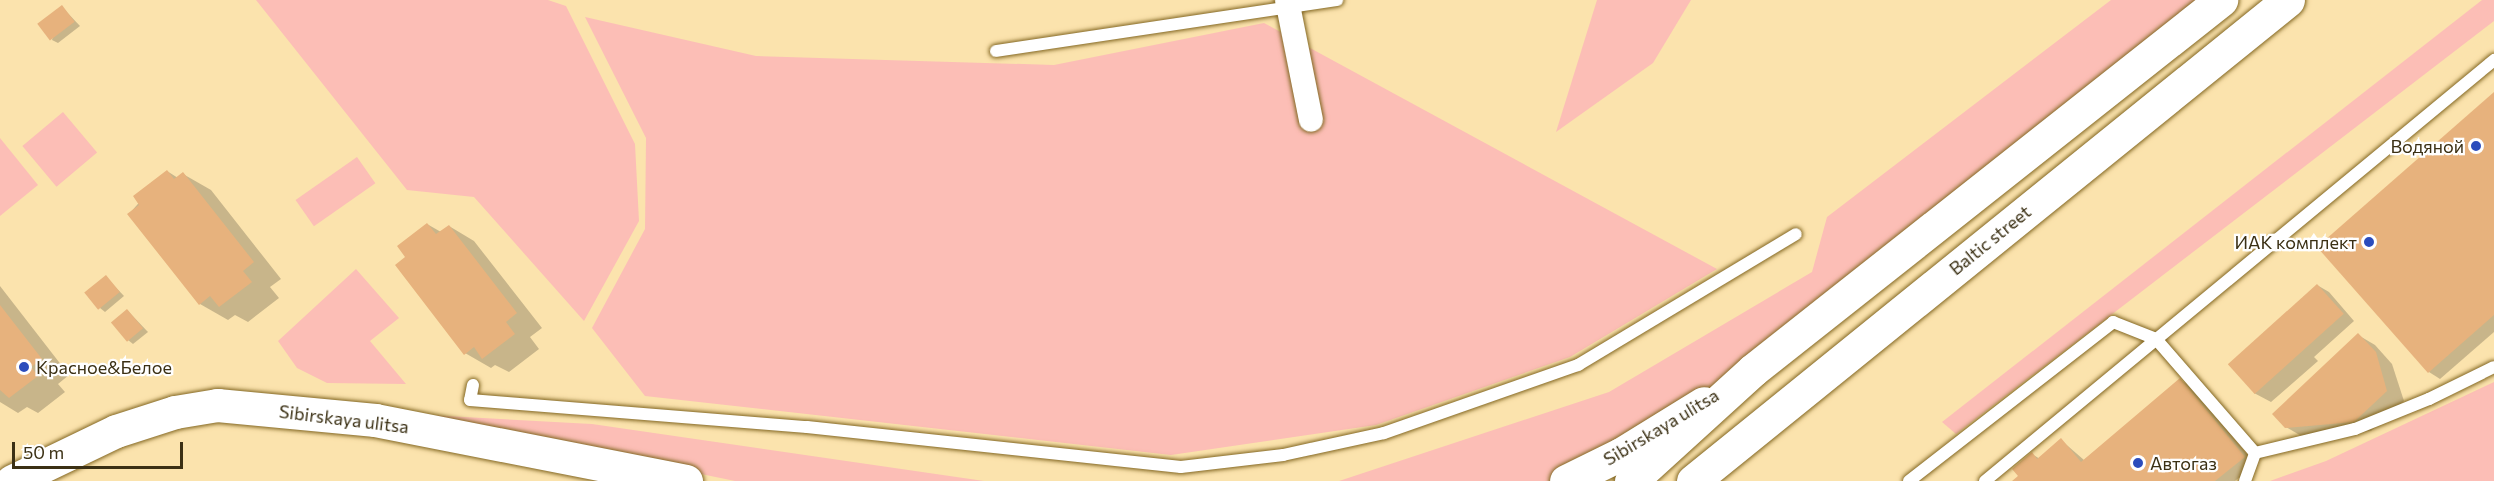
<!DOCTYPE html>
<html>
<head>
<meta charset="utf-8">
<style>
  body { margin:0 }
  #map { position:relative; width:2494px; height:481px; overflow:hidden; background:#fbe3ad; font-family:Commissioner,sans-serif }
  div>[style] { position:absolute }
  .green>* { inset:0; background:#fcbeb6; transform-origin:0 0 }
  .shadow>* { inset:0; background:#0003 }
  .building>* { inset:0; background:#e7b27d; transform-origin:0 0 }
  .roads { filter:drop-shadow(0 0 2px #836722) drop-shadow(0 0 2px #836722) }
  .service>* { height:12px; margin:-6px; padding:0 6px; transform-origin:6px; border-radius:6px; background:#fff }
  .minor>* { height:24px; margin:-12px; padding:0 12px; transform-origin:12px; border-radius:12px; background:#fff }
  .secondary>* { height:33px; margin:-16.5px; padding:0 16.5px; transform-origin:16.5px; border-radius:16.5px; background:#fff }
  .primary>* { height:33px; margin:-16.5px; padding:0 16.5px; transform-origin:16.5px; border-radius:16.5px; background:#fff }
  .dots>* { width:16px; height:16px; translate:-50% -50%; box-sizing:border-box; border:3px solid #fff; border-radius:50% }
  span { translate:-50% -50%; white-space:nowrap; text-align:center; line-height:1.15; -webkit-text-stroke:4.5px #fff; paint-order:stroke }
  .poi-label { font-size:18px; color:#3b3014 }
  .right { translate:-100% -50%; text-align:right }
  .left { translate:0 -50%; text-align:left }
  .street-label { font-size:18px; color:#3b3014 }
  .scale { position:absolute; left:12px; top:442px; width:171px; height:27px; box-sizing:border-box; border:3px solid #3b3014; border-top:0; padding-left:8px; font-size:18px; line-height:21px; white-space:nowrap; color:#3b3014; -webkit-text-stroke:4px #fff; paint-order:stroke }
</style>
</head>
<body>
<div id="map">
  <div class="green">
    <div style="clip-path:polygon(256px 0,548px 0,566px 6px,635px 144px,639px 221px,584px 321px,474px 197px,407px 190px)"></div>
    <div style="clip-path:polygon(1597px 0,1691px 0,1653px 63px,1556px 132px)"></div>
    <div style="clip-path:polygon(2111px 0,2199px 0,1765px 350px,1629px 444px,1551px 481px,1339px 481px,1609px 392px,1812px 272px,1827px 217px)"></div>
    <div style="clip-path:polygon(2482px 0,2494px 0,2494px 21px,1956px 434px,1942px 422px)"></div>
    <div style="clip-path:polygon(585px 17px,756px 56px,1054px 65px,1264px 23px,1717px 269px,1570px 357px,1376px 425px,1171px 455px,645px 396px,592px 328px,645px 229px,646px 138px)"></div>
    <div style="left:63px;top:112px;width:53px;height:53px;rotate:50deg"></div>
    <div style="clip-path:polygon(0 138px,38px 185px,0 216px)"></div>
    <div style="left:357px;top:157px;width:32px;height:75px;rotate:55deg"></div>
    <div style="clip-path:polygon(356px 269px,399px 318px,370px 341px,406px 384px,327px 383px,297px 368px,278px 341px)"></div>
    <div style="clip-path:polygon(2494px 382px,2494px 481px,2270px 481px,2326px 461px)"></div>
    <div style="clip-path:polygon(409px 414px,592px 424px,984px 481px,735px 481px)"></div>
  </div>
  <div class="shadow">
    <div style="clip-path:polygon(62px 7px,80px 26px,58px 43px,52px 40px)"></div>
    <div style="clip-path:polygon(2494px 94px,2494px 332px,2440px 379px,2429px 372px)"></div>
    <div style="clip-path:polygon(167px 171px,178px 178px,183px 174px,211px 190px,281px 279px,270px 287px,279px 298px,248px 322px,235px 315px,228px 320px,200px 304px,129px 214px)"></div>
    <div style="clip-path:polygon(427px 224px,441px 232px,449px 226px,474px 241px,542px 328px,530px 337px,539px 349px,509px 372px,495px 365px,491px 368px,465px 353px,407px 257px)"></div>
    <div style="clip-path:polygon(106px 277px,124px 296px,105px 312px,100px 308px)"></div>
    <div style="clip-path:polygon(2317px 285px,2329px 292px,2354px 321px,2314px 357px,2318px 361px,2271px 402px,2254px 393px)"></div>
    <div style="clip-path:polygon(0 286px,69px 375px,58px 384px,65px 392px,38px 413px,27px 407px,18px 413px,0 402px)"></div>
    <div style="clip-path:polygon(127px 310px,148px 332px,133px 344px,128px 340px)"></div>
    <div style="clip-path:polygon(2358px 335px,2375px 345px,2392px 364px,2404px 401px,2371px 431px,2303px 437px,2286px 427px)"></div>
    <div style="clip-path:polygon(2180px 380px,2192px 387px,2255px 464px,2235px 481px,2015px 481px,2032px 454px,2040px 459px,2061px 440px,2084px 460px)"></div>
  </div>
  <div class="building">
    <div style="left:62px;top:5px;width:21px;height:31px;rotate:53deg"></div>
    <div style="clip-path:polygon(2494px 92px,2494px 315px,2428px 373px,2317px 247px)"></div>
    <div style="clip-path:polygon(167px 170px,174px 179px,183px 172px,254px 262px,243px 271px,252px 282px,219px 307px,210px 296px,199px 305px,127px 214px,139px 205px,133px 196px)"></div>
    <div style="clip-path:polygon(427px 223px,436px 234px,449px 225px,517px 313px,506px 322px,515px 334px,482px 359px,474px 347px,464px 355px,395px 265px,405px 257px,397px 246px)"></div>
    <div style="left:106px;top:275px;width:22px;height:28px;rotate:51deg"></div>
    <div style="left:2317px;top:284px;width:40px;height:120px;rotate:48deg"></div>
    <div style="clip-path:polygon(0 305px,42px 359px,31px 367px,38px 376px,9px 398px,0 390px)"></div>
    <div style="left:127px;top:309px;width:25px;height:21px;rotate:50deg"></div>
    <div style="clip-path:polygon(2358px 333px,2376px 352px,2387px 391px,2354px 422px,2285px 428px,2272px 414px)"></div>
    <div style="clip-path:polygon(2180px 378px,2245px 457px,2215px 481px,2012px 481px,2018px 476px,2012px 469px,2032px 452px,2037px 459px,2061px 438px,2081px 462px)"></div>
  </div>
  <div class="roads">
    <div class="service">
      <div style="left:996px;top:51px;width:345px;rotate:-8.5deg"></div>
      <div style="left:473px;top:385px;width:15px;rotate:101deg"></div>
      <div style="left:470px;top:400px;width:338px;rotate:4.6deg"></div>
      <div style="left:807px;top:427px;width:376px;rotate:6.1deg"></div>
      <div style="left:1181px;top:467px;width:103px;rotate:-6.7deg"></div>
      <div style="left:1283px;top:455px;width:103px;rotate:-12.3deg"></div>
      <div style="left:1384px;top:433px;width:206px;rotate:-19.3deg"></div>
      <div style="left:1578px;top:365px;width:254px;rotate:-31deg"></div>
      <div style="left:1909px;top:481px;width:259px;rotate:-37.9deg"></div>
      <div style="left:2113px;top:322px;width:46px;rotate:21.6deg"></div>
      <div style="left:2156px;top:339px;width:151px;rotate:49deg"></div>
      <div style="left:2255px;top:453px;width:103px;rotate:-13.5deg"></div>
      <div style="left:2355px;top:429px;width:80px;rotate:-22.1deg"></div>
      <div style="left:2429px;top:399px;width:72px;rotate:-26.2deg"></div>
      <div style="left:1985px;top:481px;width:661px;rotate:-39.59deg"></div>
      <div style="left:2245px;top:481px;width:30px;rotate:-70deg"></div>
    </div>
    <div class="minor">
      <div style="left:1287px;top:0;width:122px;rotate:78.7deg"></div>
    </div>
    <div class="secondary">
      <div style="left:12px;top:481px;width:115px;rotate:-25.7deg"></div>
      <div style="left:116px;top:431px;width:62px;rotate:-17.9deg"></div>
      <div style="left:175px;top:412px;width:43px;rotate:-9.5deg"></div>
      <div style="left:217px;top:405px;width:159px;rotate:5.4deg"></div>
      <div style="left:375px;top:420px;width:317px;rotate:11.1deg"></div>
      <div style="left:1566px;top:481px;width:61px;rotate:-26.1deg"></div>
      <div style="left:1621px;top:454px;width:97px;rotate:-31.6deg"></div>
    </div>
    <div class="primary">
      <div style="left:1631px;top:481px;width:165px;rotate:-42.3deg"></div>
      <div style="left:1753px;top:370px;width:597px;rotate:-38.33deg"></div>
      <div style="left:1693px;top:481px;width:765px;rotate:-38.95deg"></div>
    </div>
  </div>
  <div class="dots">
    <div style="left:2476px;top:146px;background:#2b4cbc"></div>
    <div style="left:2369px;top:242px;background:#2b4cbc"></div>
    <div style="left:24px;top:367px;background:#2b4cbc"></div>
    <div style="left:2138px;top:463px;background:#2b4cbc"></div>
  </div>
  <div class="poi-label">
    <span class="right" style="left:2464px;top:146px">Водяной</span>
    <span class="right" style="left:2357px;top:242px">ИАК комплект</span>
    <span class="left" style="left:36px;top:367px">Красное&amp;Белое</span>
    <span class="left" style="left:2150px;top:463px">Автогаз</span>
  </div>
  <div class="street-label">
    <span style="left:1990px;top:240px;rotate:-39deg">Baltic street</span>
    <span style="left:344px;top:419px;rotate:7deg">Sibirskaya ulitsa</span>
    <span style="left:1661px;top:427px;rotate:-31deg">Sibirskaya ulitsa</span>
  </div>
  <div class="scale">50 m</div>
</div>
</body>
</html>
